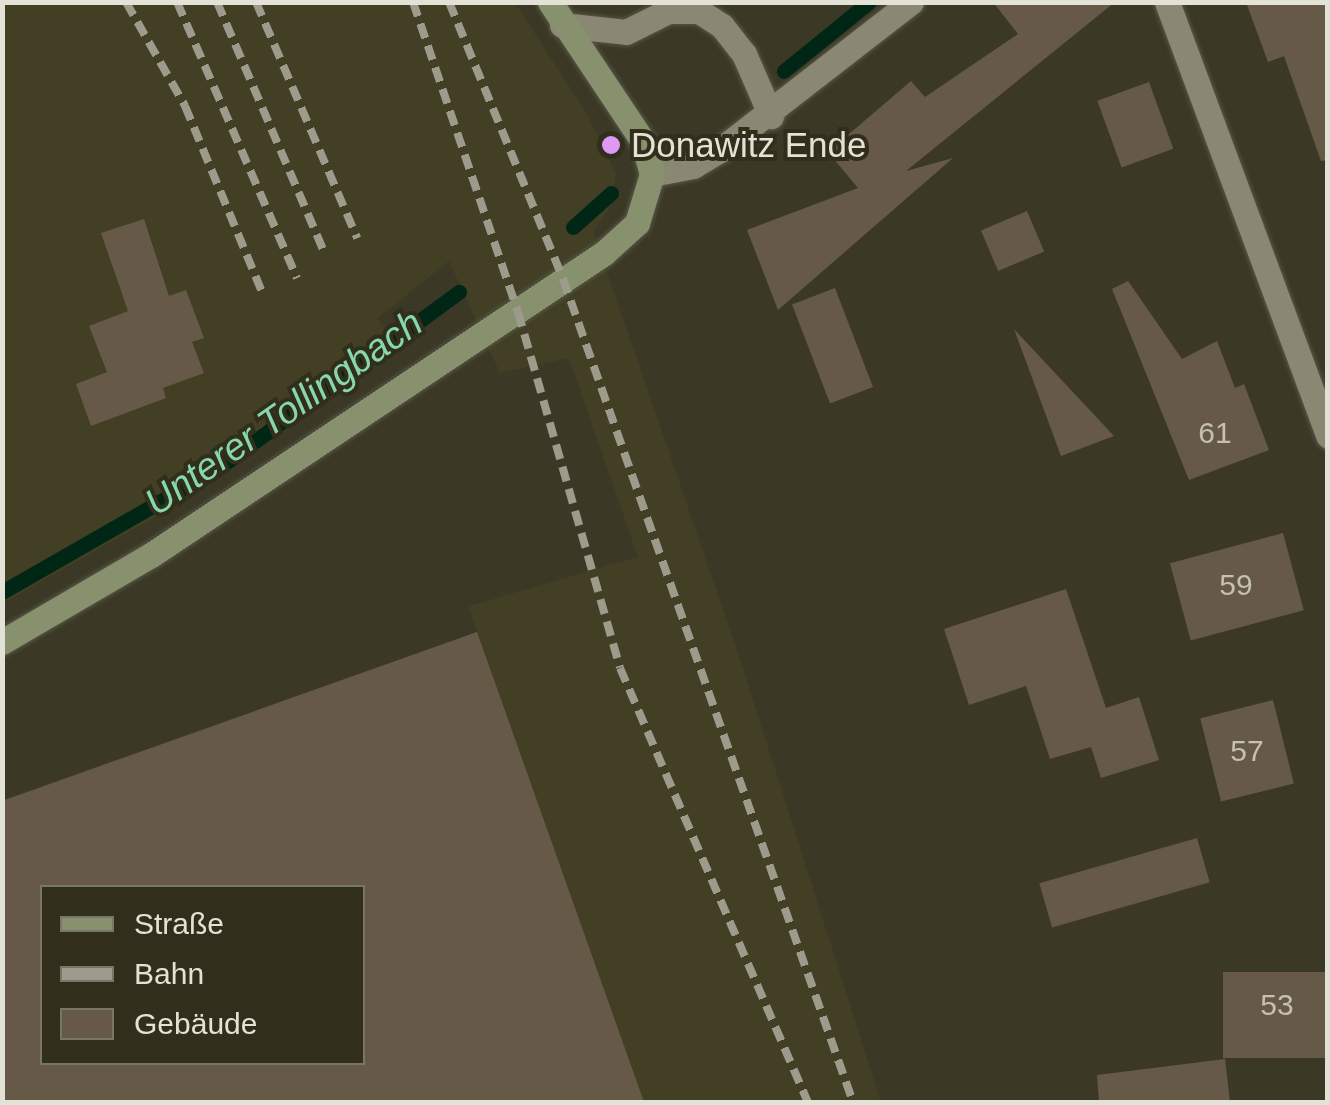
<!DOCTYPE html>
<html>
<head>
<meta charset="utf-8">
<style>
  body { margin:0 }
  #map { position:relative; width:1330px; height:1105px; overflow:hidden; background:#3b3926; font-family:Arial,sans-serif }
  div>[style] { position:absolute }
  .built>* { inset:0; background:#423f25 }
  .stream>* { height:15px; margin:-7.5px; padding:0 7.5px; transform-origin:7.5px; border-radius:7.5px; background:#002615 }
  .building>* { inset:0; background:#665948; transform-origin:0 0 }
  .roads { filter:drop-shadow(0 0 2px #585646) drop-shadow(0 0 2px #585646) }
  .lane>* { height:25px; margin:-12.5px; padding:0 12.5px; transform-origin:12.5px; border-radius:12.5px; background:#8a8873 }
  .street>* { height:25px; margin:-12.5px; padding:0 12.5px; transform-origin:12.5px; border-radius:12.5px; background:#8a8873 }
  .secondary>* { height:25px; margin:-12.5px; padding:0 12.5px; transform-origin:12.5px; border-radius:12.5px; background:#88916e }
  .rail>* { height:8px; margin-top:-4px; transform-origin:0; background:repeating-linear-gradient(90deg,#9c9b8c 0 15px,transparent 0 23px) }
  .dots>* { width:28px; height:28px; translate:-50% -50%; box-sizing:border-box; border:5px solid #312e1c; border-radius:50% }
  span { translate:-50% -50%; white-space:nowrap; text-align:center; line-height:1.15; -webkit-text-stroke:8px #312e1c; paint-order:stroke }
  .number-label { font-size:30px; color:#c4c0b2 }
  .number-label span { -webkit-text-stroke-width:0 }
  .poi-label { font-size:35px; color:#e3e2d6 }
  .left { translate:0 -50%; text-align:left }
  .water-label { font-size:38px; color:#87d7ad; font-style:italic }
  .frame { position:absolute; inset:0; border:5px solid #e3e2d6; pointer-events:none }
  .legend { position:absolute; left:40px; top:885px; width:325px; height:180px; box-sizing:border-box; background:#312e1c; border:2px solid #787666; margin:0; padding:12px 18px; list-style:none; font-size:30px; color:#e3e2d6 }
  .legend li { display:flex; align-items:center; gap:20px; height:50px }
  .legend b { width:50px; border:2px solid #787666 }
</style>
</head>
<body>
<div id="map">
  <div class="built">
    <div style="clip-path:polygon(evenodd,3px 3px,515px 3px,587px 114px,616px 174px,608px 210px,593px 231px,740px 659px,881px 1102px,3px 1102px,2px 800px,477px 632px,469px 606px,638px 557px,569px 358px,500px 373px,449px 261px,377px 319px,403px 347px,155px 517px,3px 603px,3px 3px,42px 888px,362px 888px,362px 1062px,42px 1062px,42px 888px)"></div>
  </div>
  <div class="stream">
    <div style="left:784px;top:71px;width:109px;rotate:-39.1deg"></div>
    <div style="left:573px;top:227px;width:51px;rotate:-41.8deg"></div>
    <div style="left:2px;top:592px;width:248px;rotate:-29.8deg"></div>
    <div style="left:217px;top:469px;width:300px;rotate:-36.2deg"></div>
  </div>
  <div class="building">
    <div style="clip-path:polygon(993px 2px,1115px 2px,906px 171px,953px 158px,778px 310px,747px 230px,858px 188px,828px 152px,911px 81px,925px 97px,1018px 34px)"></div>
    <div style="clip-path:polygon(1246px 2px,1328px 2px,1328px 160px,1321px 161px,1284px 56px,1268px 62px)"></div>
    <div style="left:1149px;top:82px;width:71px;height:55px;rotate:70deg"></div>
    <div style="left:1027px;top:211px;width:44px;height:50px;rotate:67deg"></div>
    <div style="clip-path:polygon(144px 219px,169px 296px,186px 290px,204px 338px,192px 342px,204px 373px,163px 388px,166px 398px,91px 426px,76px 384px,107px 372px,89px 326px,128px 311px,101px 233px)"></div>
    <div style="clip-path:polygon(1128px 281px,1182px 359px,1217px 341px,1235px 388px,1244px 384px,1269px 450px,1189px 480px,1112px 289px)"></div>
    <div style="left:835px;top:288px;width:106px;height:46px;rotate:69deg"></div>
    <div style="clip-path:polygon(1014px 329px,1114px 436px,1061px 456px)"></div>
    <div style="left:1283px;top:533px;width:80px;height:117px;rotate:75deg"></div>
    <div style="clip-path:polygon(1066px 589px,1106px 708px,1139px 697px,1159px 760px,1101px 778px,1091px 747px,1050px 759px,1026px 686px,969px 705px,944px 629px)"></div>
    <div style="clip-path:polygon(evenodd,477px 632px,644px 1102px,2px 1102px,2px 801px,477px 632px,42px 888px,362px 888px,362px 1062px,42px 1062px,42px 888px)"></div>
    <div style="left:1273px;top:700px;width:86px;height:75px;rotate:76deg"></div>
    <div style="left:1197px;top:838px;width:46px;height:164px;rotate:74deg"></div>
    <div style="left:1328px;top:972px;width:86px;height:105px;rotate:90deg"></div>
    <div style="clip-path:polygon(1225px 1059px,1230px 1102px,1099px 1102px,1097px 1075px)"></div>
  </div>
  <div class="roads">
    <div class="lane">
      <div style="left:562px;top:25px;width:64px;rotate:6.2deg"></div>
      <div style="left:626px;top:32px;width:47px;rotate:-26.6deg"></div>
      <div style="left:668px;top:11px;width:31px"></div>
      <div style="left:699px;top:11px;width:27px;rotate:33deg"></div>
      <div style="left:722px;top:26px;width:36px;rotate:52deg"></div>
      <div style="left:744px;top:54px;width:68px;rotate:66.5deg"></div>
    </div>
    <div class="street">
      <div style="left:1167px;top:2px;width:463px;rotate:69.6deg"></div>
      <div style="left:652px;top:174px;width:42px;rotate:-11deg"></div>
      <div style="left:693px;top:166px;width:31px;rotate:-31deg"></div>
      <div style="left:720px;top:150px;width:242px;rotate:-37.8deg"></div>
    </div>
    <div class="secondary">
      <div style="left:2px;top:642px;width:173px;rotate:-30.3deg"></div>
      <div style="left:151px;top:555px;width:544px;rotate:-33.69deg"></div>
      <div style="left:604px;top:253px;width:45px;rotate:-42.3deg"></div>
      <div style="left:637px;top:223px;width:51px;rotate:-73deg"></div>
      <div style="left:652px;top:174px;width:35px;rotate:-106deg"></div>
      <div style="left:642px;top:140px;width:166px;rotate:-123.7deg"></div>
    </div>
  </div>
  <div class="rail">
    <div style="left:126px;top:2px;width:120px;rotate:60.4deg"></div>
    <div style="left:185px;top:106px;width:204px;rotate:67.5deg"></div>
    <div style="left:177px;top:2px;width:301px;rotate:66.5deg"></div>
    <div style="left:217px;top:2px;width:274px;rotate:66.8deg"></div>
    <div style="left:256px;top:2px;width:257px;rotate:66.8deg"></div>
    <div style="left:413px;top:2px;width:327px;rotate:71.3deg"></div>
    <div style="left:518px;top:312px;width:370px;rotate:74deg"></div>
    <div style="left:620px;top:668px;width:473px;rotate:66.6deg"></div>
    <div style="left:449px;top:2px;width:300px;rotate:67.6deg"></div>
    <div style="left:563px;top:279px;width:873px;rotate:70.59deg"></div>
  </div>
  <div class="dots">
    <div style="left:611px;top:145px;background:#dd99f4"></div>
  </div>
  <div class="number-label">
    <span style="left:1215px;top:433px">61</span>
    <span style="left:1236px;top:585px">59</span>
    <span style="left:1247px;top:751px">57</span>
    <span style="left:1277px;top:1005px">53</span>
  </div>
  <div class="poi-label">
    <span class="left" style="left:631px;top:145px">Donawitz Ende</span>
  </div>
  <div class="water-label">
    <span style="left:284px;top:413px;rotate:-35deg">Unterer Tollingbach</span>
  </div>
  <div class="frame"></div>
  <ul class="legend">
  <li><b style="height:12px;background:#88916e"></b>Straße</li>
  <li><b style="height:12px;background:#9c9b8c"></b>Bahn</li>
  <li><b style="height:28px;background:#665948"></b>Gebäude</li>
  </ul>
</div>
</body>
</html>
